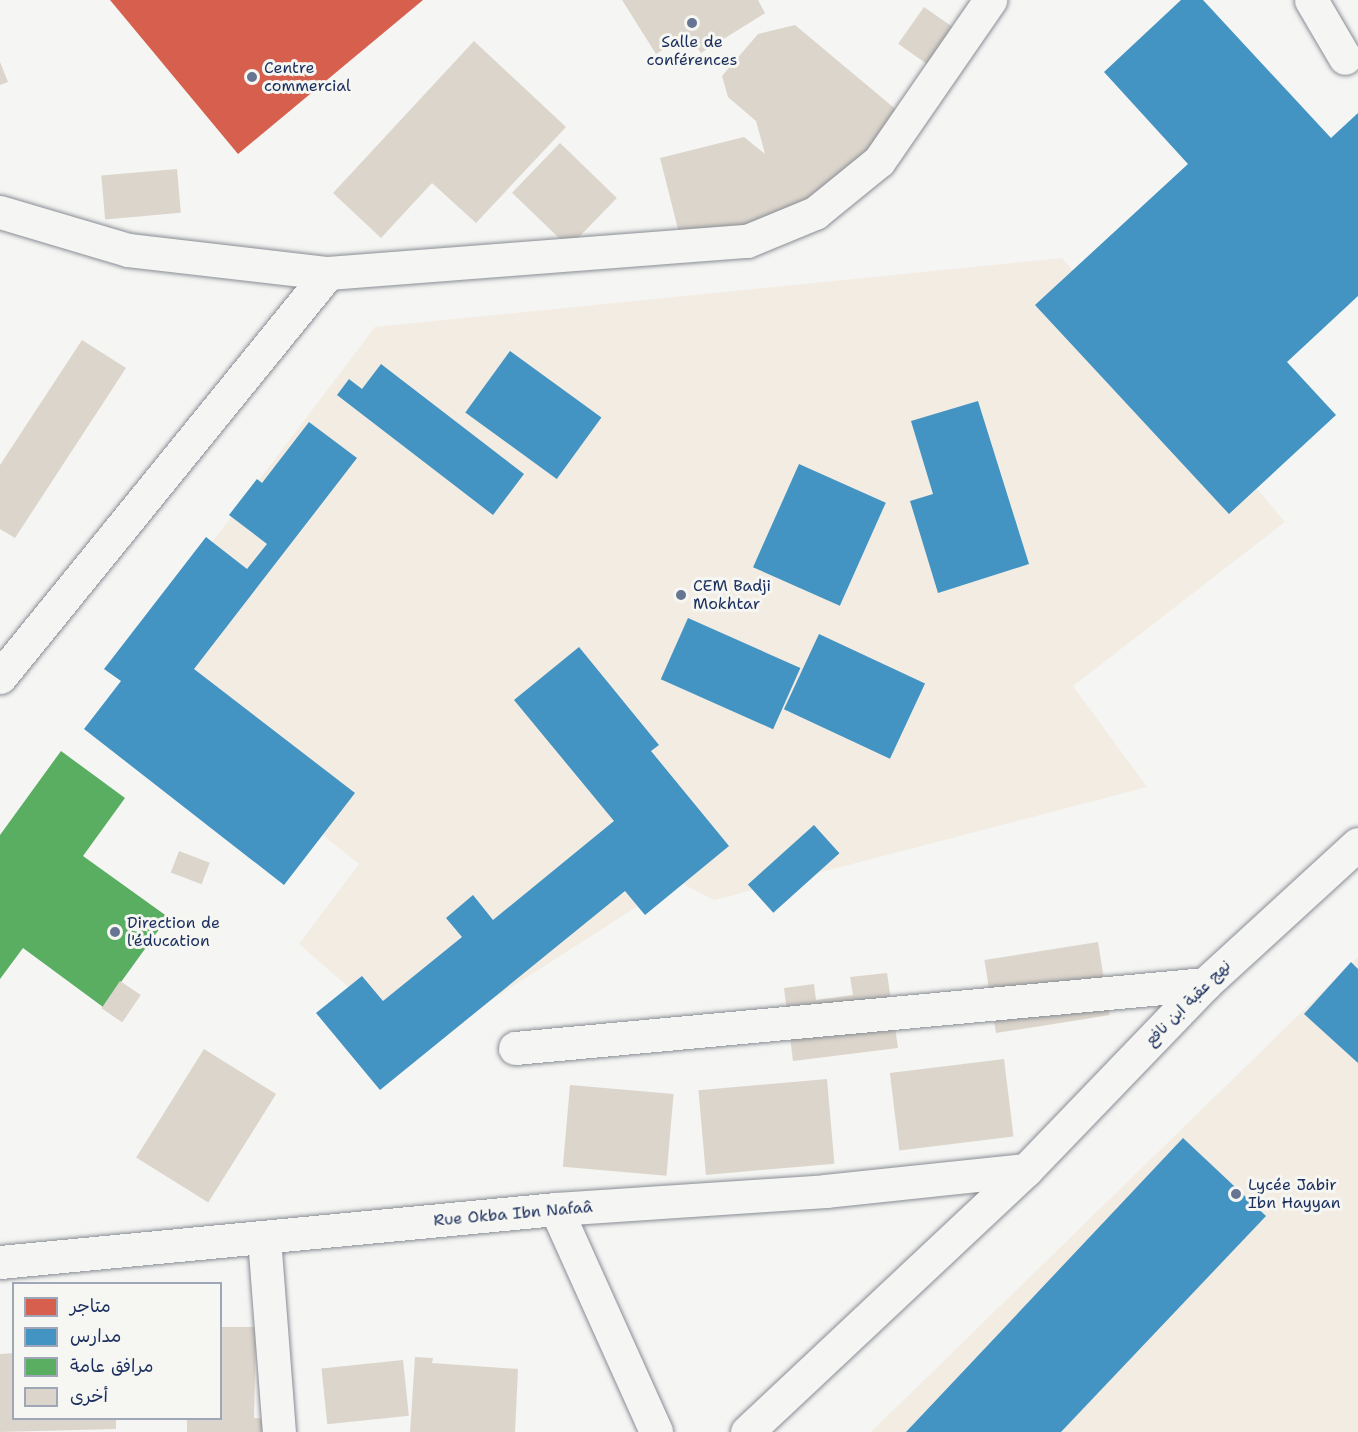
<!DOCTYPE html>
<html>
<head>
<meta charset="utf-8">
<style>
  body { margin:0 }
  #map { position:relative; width:1358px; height:1432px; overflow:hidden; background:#f5f5f3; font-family:"Shantell Sans","Playpen Sans Arabic",sans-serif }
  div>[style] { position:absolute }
  .built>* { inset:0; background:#f2ece2 }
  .shops>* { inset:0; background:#d6604d }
  .schools>* { inset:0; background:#4393c3; transform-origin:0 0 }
  .public>* { inset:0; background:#5aae61 }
  .building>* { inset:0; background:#dcd5cb; transform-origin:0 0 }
  .roads { filter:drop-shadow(0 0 2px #898d95) drop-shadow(0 0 2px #898d95) }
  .minor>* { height:33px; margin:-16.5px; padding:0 16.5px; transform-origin:16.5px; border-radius:16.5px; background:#f5f5f3 }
  .dots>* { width:16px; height:16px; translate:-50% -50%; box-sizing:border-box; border:3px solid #f6f6f2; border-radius:50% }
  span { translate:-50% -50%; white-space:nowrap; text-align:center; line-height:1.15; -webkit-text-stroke:6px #f6f6f2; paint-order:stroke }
  .poi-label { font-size:16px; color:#1b2f5e }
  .left { translate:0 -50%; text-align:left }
  .street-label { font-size:16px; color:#1b2f5e }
  .legend { position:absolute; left:12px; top:1282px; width:210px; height:138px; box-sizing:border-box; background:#f6f6f2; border:2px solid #9ea6b7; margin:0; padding:8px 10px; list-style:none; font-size:18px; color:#1b2f5e }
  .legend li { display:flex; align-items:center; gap:12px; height:30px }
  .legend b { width:30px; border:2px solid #9ea6b7 }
</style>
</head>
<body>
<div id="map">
  <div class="built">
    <div style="clip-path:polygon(1062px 258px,1285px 522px,1073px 686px,1147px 787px,714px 900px,677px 881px,418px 1047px,299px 944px,359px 864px,116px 669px,375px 327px)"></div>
    <div style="clip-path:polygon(1358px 957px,1358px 1432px,871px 1432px)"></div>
  </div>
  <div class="shops">
    <div style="clip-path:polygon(110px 0,423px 0,238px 154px)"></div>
  </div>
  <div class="schools">
    <div style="clip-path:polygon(1181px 0,1203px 0,1331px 138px,1358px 113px,1358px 296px,1287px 362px,1336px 415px,1229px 514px,1035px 305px,1188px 164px,1104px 72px)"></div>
    <div style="left:510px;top:351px;width:113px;height:76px;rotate:36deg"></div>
    <div style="clip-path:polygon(381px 364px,524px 474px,493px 515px,337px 395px,349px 379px,362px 389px)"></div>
    <div style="clip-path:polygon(978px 401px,1029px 564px,938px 593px,910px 501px,933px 494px,911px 421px)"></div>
    <div style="clip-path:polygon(309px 422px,357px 458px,194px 669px,355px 793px,284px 885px,84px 729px,121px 681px,104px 669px,206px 537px,247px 569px,267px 544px,229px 515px,257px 479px,262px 483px)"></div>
    <div style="left:799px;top:464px;width:95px;height:113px;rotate:24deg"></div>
    <div style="left:688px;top:618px;width:123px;height:67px;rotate:24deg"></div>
    <div style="left:819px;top:634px;width:117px;height:83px;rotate:25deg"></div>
    <div style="clip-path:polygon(579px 647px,659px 745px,651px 751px,729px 846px,645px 915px,625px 891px,380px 1090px,316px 1013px,362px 976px,383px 1001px,462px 937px,446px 918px,473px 895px,493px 920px,614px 821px,514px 700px)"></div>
    <div style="left:814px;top:825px;width:38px;height:89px;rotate:48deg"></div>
    <div style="clip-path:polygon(1351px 962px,1358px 969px,1358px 1063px,1304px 1014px)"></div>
    <div style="clip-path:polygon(1183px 1138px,1266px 1216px,1061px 1432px,906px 1432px)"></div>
  </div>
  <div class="public">
    <div style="clip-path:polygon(61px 751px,125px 798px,83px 856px,168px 917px,103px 1007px,23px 948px,0 979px,0 835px)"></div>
  </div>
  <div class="building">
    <div style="clip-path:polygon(622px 0,758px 0,765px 13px,701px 53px,688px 34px,656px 54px)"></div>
    <div style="left:924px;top:7px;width:42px;height:45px;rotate:35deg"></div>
    <div style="clip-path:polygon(795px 25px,899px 112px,831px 194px,784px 220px,679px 233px,660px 158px,744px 137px,765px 154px,756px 121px,728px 97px,722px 76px,758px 34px)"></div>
    <div style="clip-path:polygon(474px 41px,566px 127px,476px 223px,432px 183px,381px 238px,333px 193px)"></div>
    <div style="clip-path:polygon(0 62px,8px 82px,0 85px)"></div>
    <div style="left:560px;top:143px;width:79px;height:69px;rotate:44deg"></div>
    <div style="left:177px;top:169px;width:44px;height:76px;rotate:85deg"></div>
    <div style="clip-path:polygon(82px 340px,126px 368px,15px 538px,0 529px,0 465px)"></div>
    <div style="left:179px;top:851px;width:33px;height:23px;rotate:21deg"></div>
    <div style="left:1098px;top:942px;width:74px;height:115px;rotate:81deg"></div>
    <div style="clip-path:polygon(887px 973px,898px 1048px,793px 1061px,784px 988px,814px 984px,816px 1000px,853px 995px,850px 977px)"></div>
    <div style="left:120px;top:981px;width:25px;height:33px;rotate:34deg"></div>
    <div style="left:204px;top:1049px;width:85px;height:128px;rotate:32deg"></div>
    <div style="left:1004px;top:1059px;width:78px;height:115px;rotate:83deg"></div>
    <div style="left:827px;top:1079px;width:85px;height:129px;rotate:85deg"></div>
    <div style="left:570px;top:1085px;width:104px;height:82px;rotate:5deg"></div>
    <div style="clip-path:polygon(220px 1327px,256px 1327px,254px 1418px,287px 1420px,287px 1432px,187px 1432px,187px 1418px,220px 1418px)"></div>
    <div style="clip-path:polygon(14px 1353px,14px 1418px,116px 1418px,116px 1429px,0 1432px,0 1354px)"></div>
    <div style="clip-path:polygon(415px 1357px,433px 1358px,432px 1363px,518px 1369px,515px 1432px,410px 1432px)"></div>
    <div style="left:403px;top:1360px;width:56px;height:82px;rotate:84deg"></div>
  </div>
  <div class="roads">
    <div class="minor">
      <div style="left:1311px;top:0;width:67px;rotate:59.6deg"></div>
      <div style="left:0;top:212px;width:134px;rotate:16.5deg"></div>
      <div style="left:128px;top:250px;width:201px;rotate:6.6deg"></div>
      <div style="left:328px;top:273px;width:420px;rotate:-4.4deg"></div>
      <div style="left:747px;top:241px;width:74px;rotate:-22.4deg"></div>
      <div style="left:815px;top:213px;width:82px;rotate:-39.1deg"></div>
      <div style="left:879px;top:161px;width:196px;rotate:-55.4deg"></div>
      <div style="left:0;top:677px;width:520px;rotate:-50.93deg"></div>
      <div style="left:515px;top:1048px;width:693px;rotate:-5.3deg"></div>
      <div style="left:556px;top:1209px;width:244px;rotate:65.8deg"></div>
      <div style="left:264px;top:1238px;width:195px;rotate:85.6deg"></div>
      <div style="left:0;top:1262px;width:559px;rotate:-5.45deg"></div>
      <div style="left:556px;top:1209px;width:270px;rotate:-3.8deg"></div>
      <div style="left:825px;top:1191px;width:202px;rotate:-6deg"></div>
      <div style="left:747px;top:1432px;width:383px;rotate:-43.2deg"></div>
      <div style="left:1026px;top:1170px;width:258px;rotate:-46.1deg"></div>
      <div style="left:1205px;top:984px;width:207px;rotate:-42.5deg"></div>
    </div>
  </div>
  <div class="dots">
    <div style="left:692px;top:23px;background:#677492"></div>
    <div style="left:252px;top:77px;background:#677492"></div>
    <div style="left:681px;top:595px;background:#677492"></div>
    <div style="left:115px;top:932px;background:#677492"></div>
    <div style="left:1236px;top:1194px;background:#677492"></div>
  </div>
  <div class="poi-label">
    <span style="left:692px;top:51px">Salle de<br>conférences</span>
    <span class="left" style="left:264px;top:77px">Centre<br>commercial</span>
    <span class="left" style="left:693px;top:595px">CEM Badji<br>Mokhtar</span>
    <span class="left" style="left:127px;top:932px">Direction de<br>l'éducation</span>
    <span class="left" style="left:1248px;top:1194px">Lycée Jabir<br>Ibn Hayyan</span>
  </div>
  <div class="street-label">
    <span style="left:1188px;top:1003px;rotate:-45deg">نهج عقبة ابن نافع</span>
    <span style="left:513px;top:1214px;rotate:-5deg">Rue Okba Ibn Nafaâ</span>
  </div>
  <ul class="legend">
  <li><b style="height:16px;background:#d6604d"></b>متاجر</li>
  <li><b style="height:16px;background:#4393c3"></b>مدارس</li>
  <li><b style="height:16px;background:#5aae61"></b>مرافق عامة</li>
  <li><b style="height:16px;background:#dcd5cb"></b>أخرى</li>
  </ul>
</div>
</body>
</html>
